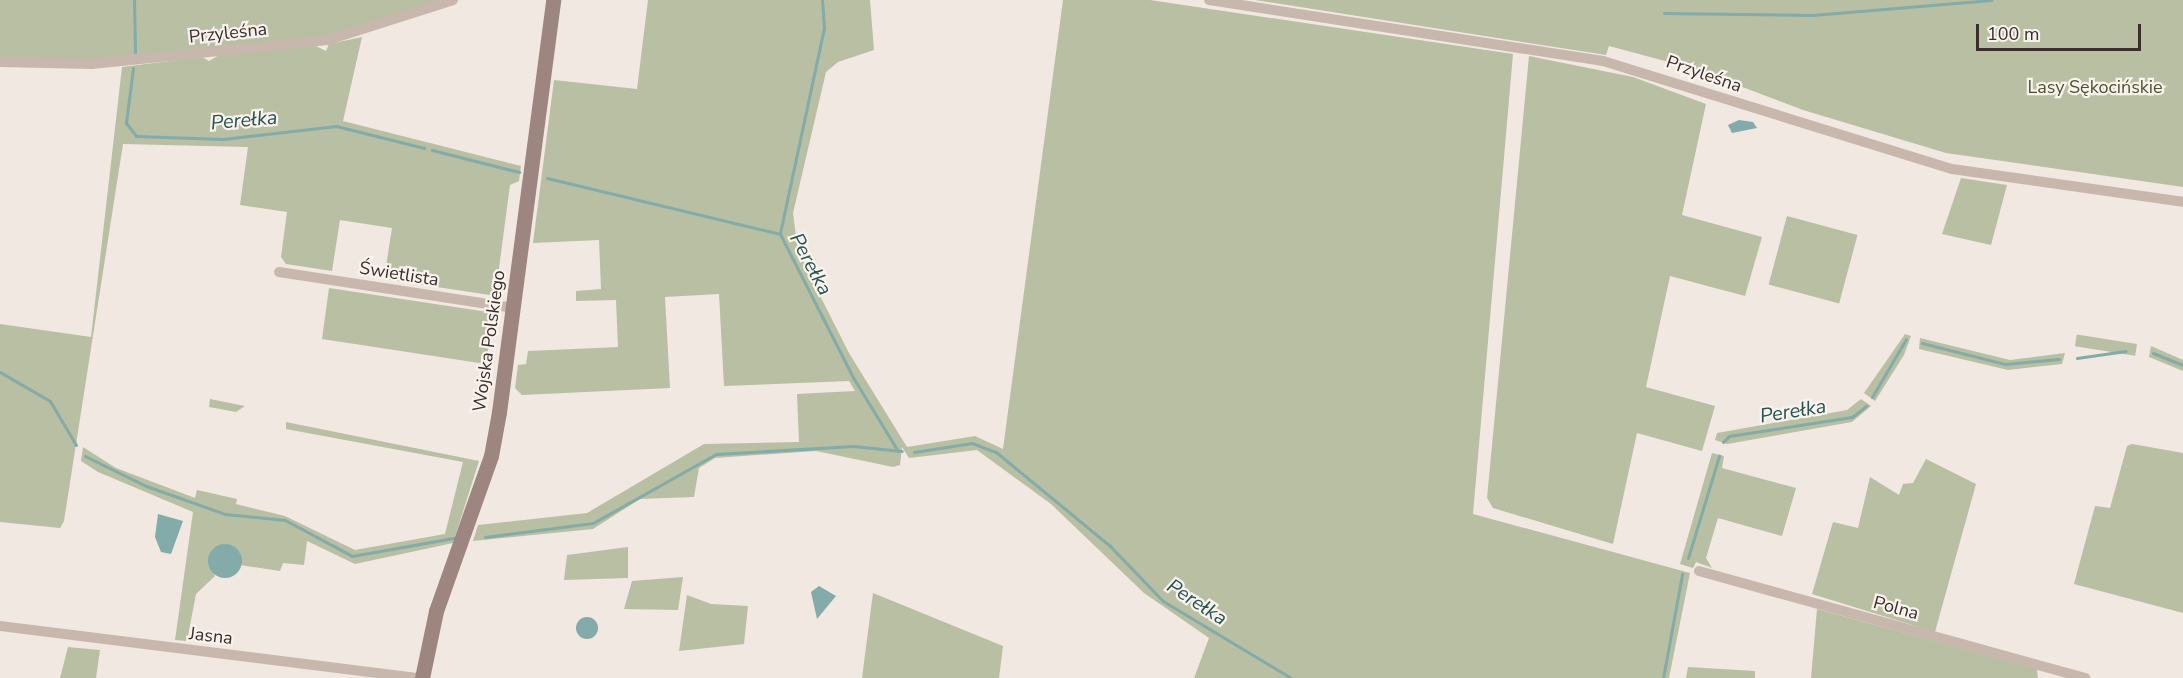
<!DOCTYPE html>
<html>
<head>
<meta charset="utf-8">
<style>
  body { margin:0 }
  #map { position:relative; width:2183px; height:678px; overflow:hidden; background:#f1e8e1; font-family:"Nunito Sans",sans-serif }
  div>[style] { position:absolute }
  .green>* { inset:0; background:#b8bfa2; transform-origin:0 0 }
  .water>* { inset:0; background:#82aba9 }
  .round { border-radius:50% }
  .stream>* { height:3px; margin:-1.5px; padding:0 1.5px; transform-origin:1.5px; border-radius:1.5px; background:#82aba9 }
  .street>* { height:10px; margin:-5px; padding:0 5px; transform-origin:5px; border-radius:5px; background:#c8b7ad }
  .secondary>* { height:15px; margin:-7.5px; padding:0 7.5px; transform-origin:7.5px; border-radius:7.5px; background:#9c867f }
  span { translate:-50% -50%; white-space:nowrap; text-align:center; line-height:1.15; -webkit-text-stroke:4.5px #f9f2ed; paint-order:stroke }
  .street-label { font-size:18px; color:#382e2b }
  .park-label { font-size:18px; color:#4b5331 }
  .water-label { font-size:20px; color:#245553; font-style:italic }
  .scale { position:absolute; left:1976px; top:24px; width:165px; height:27px; box-sizing:border-box; border:3px solid #382e2b; border-top:0; padding-left:8px; font-size:18px; line-height:21px; white-space:nowrap; color:#382e2b; -webkit-text-stroke:4px #f9f2ed; paint-order:stroke }
</style>
</head>
<body>
<div id="map">
  <div class="green">
    <div style="clip-path:polygon(0 0,440px 0,329px 36px,93px 62px,0 60px)"></div>
    <div style="clip-path:polygon(648px 0,870px 0,874px 50px,838px 62px,826px 72px,793px 213px,797px 244px,810px 276px,849px 353px,907px 447px,975px 436px,1003px 449px,1063px 0,1150px 0,1513px 54px,1473px 514px,1690px 573px,1669px 678px,1194px 678px,1209px 638px,1144px 593px,1051px 504px,977px 450px,909px 458px,902px 447px,900px 465px,893px 467px,816px 451px,715px 458px,699px 468px,694px 497px,640px 499px,593px 529px,473px 541px,478px 525px,587px 513px,704px 444px,799px 442px,797px 394px,855px 391px,849px 381px,724px 386px,719px 294px,665px 297px,670px 388px,522px 395px,515px 388px,518px 365px,526px 364px,528px 351px,618px 347px,616px 300px,576px 301px,576px 291px,601px 289px,599px 240px,533px 243px,554px 80px,637px 89px)"></div>
    <div style="clip-path:polygon(1255px 0,2183px 0,2183px 187px,1946px 153px,1803px 110px,1695px 69px,1609px 46px,1606px 55px)"></div>
    <div style="clip-path:polygon(362px 37px,343px 121px,521px 166px,519px 181px,510px 185px,496px 291px,490px 295px,384px 279px,392px 228px,340px 220px,332px 271px,286px 264px,281px 257px,287px 212px,240px 205px,248px 147px,123px 144px,64px 521px,60px 528px,0 522px,0 324px,91px 337px,122px 67px,202px 57px,209px 61px,221px 54px,312px 44px,326px 51px,329px 44px)"></div>
    <div style="clip-path:polygon(1529px 56px,1633px 77px,1706px 104px,1682px 215px,1762px 237px,1745px 296px,1670px 276px,1646px 387px,1715px 406px,1702px 451px,1637px 433px,1613px 544px,1493px 508px,1487px 498px)"></div>
    <div style="clip-path:polygon(1961px 178px,2007px 185px,1991px 245px,1942px 234px)"></div>
    <div style="left:1787px;top:216px;width:73px;height:71px;rotate:15deg"></div>
    <div style="clip-path:polygon(329px 288px,488px 312px,493px 317px,486px 364px,322px 339px)"></div>
    <div style="clip-path:polygon(1905px 334px,1911px 336px,1904px 355px,1875px 401px,1864px 393px)"></div>
    <div style="clip-path:polygon(1920px 338px,2010px 360px,2065px 353px,2062px 364px,2008px 370px,1919px 349px)"></div>
    <div style="left:2137px;top:344px;width:12px;height:61px;rotate:99deg"></div>
    <div style="clip-path:polygon(2151px 346px,2183px 360px,2183px 371px,2149px 357px)"></div>
    <div style="clip-path:polygon(210px 399px,245px 406px,236px 412px,209px 407px)"></div>
    <div style="clip-path:polygon(1861px 399px,1871px 406px,1852px 422px,1727px 444px,1715px 440px,1717px 433px,1847px 410px)"></div>
    <div style="clip-path:polygon(286px 422px,479px 461px,453px 543px,355px 564px,307px 541px,304px 565px,283px 563px,280px 571px,240px 565px,240px 552px,211px 568px,215px 576px,196px 594px,187px 641px,175px 640px,193px 512px,98px 472px,81px 461px,83px 447px,116px 468px,195px 498px,197px 490px,237px 499px,236px 504px,285px 516px,355px 550px,445px 534px,463px 462px,286px 429px)"></div>
    <div style="clip-path:polygon(2132px 444px,2183px 453px,2183px 613px,2074px 584px,2095px 506px,2110px 508px,2127px 446px)"></div>
    <div style="clip-path:polygon(1712px 453px,1724px 456px,1722px 468px,1796px 488px,1782px 536px,1718px 518px,1706px 558px,1712px 568px,1696px 562px,1693px 568px,1680px 564px)"></div>
    <div style="clip-path:polygon(1926px 459px,1976px 484px,1935px 632px,1812px 594px,1833px 522px,1858px 528px,1870px 477px,1899px 495px,1903px 484px,1913px 483px)"></div>
    <div style="clip-path:polygon(628px 547px,628px 578px,564px 580px,567px 555px)"></div>
    <div style="clip-path:polygon(683px 577px,678px 610px,624px 609px,632px 581px)"></div>
    <div style="clip-path:polygon(873px 593px,1003px 646px,999px 678px,862px 678px)"></div>
    <div style="clip-path:polygon(687px 595px,711px 604px,748px 606px,744px 644px,679px 651px)"></div>
    <div style="clip-path:polygon(1817px 609px,2037px 669px,2038px 678px,1811px 678px)"></div>
    <div style="clip-path:polygon(68px 647px,100px 650px,96px 678px,60px 678px)"></div>
    <div style="clip-path:polygon(1688px 667px,1755px 671px,1755px 678px,1686px 678px)"></div>
  </div>
  <div class="water">
    <div style="clip-path:polygon(1739px 120px,1753px 122px,1757px 128px,1732px 133px,1728px 125px)"></div>
    <div style="clip-path:polygon(158px 514px,183px 521px,171px 554px,161px 552px,155px 537px)"></div>
    <div class="round" style="left:208px;top:544px;width:34px;height:34px"></div>
    <div style="clip-path:polygon(819px 586px,836px 596px,817px 619px,811px 592px)"></div>
    <div class="round" style="left:576px;top:617px;width:22px;height:22px"></div>
  </div>
  <div class="stream">
    <div style="left:134px;top:0;width:52px;rotate:88.9deg"></div>
    <div style="left:1664px;top:13px;width:149px;rotate:0.8deg"></div>
    <div style="left:1813px;top:15px;width:179px;rotate:-4.8deg"></div>
    <div style="left:133px;top:68px;width:55px;rotate:97.3deg"></div>
    <div style="left:126px;top:123px;width:16px;rotate:52deg"></div>
    <div style="left:136px;top:136px;width:87px;rotate:2deg"></div>
    <div style="left:223px;top:139px;width:114px;rotate:-6.6deg"></div>
    <div style="left:336px;top:126px;width:91px;rotate:14deg"></div>
    <div style="left:432px;top:150px;width:90px;rotate:14.2deg"></div>
    <div style="left:547px;top:178px;width:240px;rotate:13.5deg"></div>
    <div style="left:780px;top:234px;width:163px;rotate:63deg"></div>
    <div style="left:854px;top:379px;width:84px;rotate:58.6deg"></div>
    <div style="left:780px;top:233px;width:210px;rotate:-77.9deg"></div>
    <div style="left:824px;top:28px;width:28px;rotate:-94deg"></div>
    <div style="left:1922px;top:343px;width:86px;rotate:14.2deg"></div>
    <div style="left:2005px;top:364px;width:54px;rotate:-5.3deg"></div>
    <div style="left:2153px;top:353px;width:32px;rotate:22deg"></div>
    <div style="left:2077px;top:358px;width:49px;rotate:-8.1deg"></div>
    <div style="left:0;top:372px;width:58px;rotate:30.1deg"></div>
    <div style="left:50px;top:401px;width:51px;rotate:59.4deg"></div>
    <div style="left:1872px;top:397px;width:67px;rotate:-59.6deg"></div>
    <div style="left:1723px;top:442px;width:8px;rotate:-45deg"></div>
    <div style="left:1729px;top:436px;width:124px;rotate:-8.8deg"></div>
    <div style="left:1852px;top:417px;width:18px;rotate:-38deg"></div>
    <div style="left:914px;top:452px;width:59px;rotate:-8.8deg"></div>
    <div style="left:972px;top:443px;width:26px;rotate:21deg"></div>
    <div style="left:996px;top:452px;width:148px;rotate:39.5deg"></div>
    <div style="left:1110px;top:546px;width:76px;rotate:46.1deg"></div>
    <div style="left:1163px;top:601px;width:149px;rotate:31deg"></div>
    <div style="left:85px;top:456px;width:68px;rotate:26.2deg"></div>
    <div style="left:146px;top:486px;width:84px;rotate:19.5deg"></div>
    <div style="left:225px;top:514px;width:60px;rotate:5.7deg"></div>
    <div style="left:285px;top:520px;width:76px;rotate:28.2deg"></div>
    <div style="left:352px;top:556px;width:103px;rotate:-10.1deg"></div>
    <div style="left:485px;top:537px;width:109px;rotate:-7.4deg"></div>
    <div style="left:593px;top:523px;width:141px;rotate:-29.3deg"></div>
    <div style="left:716px;top:454px;width:137px;rotate:-3.3deg"></div>
    <div style="left:853px;top:446px;width:49px;rotate:5.8deg"></div>
    <div style="left:1688px;top:558px;width:107px;rotate:-73.1deg"></div>
    <div style="left:1663px;top:678px;width:106px;rotate:-79.6deg"></div>
  </div>
  <div class="street">
    <div style="left:1209px;top:0;width:399px;rotate:8.8deg"></div>
    <div style="left:1603px;top:61px;width:365px;rotate:17.2deg"></div>
    <div style="left:1952px;top:169px;width:233px;rotate:8.1deg"></div>
    <div style="left:0;top:62px;width:92px;rotate:1.2deg"></div>
    <div style="left:92px;top:64px;width:237px;rotate:-5.8deg"></div>
    <div style="left:328px;top:40px;width:131px;rotate:-17.7deg"></div>
    <div style="left:279px;top:272px;width:238px;rotate:8.7deg"></div>
    <div style="left:1699px;top:571px;width:401px;rotate:15.5deg"></div>
    <div style="left:0;top:626px;width:422px;rotate:7.1deg"></div>
  </div>
  <div class="secondary">
    <div style="left:422px;top:678px;width:68px;rotate:-78.2deg"></div>
    <div style="left:436px;top:611px;width:164px;rotate:-70.5deg"></div>
    <div style="left:491px;top:456px;width:45px;rotate:-79.7deg"></div>
    <div style="left:499px;top:412px;width:416px;rotate:-82.5deg"></div>
  </div>
  <div class="street-label">
    <span style="left:228px;top:33px;rotate:-6deg">Przyleśna</span>
    <span style="left:1704px;top:74px;rotate:19deg">Przyleśna</span>
    <span style="left:399px;top:274px;rotate:9deg">Świetlista</span>
    <span style="left:489px;top:341px;rotate:-82deg">Wojska Polskiego</span>
    <span style="left:1896px;top:608px;rotate:15deg">Polna</span>
    <span style="left:211px;top:636px;rotate:7deg">Jasna</span>
  </div>
  <div class="park-label">
    <span style="left:2095px;top:87px">Lasy Sękocińskie</span>
  </div>
  <div class="water-label">
    <span style="left:244px;top:120px;rotate:-5deg">Perełka</span>
    <span style="left:811px;top:264px;rotate:62deg">Perełka</span>
    <span style="left:1793px;top:411px;rotate:-9deg">Perełka</span>
    <span style="left:1197px;top:602px;rotate:33deg">Perełka</span>
  </div>
  <div class="scale">100 m</div>
</div>
</body>
</html>
